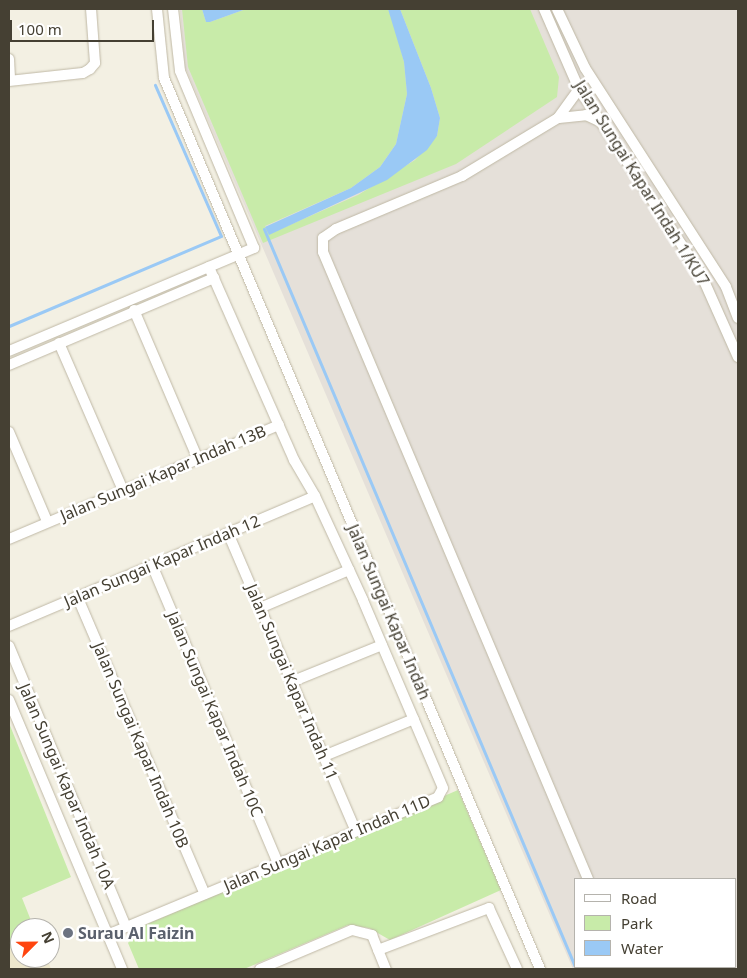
<!DOCTYPE html>
<html>
<head>
<meta charset="utf-8">
<style>
  body { margin:0 }
  #map { position:relative; width:747px; height:978px; overflow:hidden; background:#f3f0e3; font-family:"Noto Sans",sans-serif }
  div>[style] { position:absolute }
  .industrial>* { inset:0; background:#e5e0d9 }
  .education>* { inset:0; background:#ede7cc }
  .green>* { inset:0; background:#c8eba9 }
  .water>* { inset:0; background:#9ac9f5 }
  .stream>* { height:3px; margin:-1.5px; padding:0 1.5px; transform-origin:1.5px; border-radius:1.5px; background:#9ac9f5 }
  .roads { filter:drop-shadow(0 0 1px #bfb8a5) drop-shadow(0 0 1px #bfb8a5) }
  .minor>* { height:10px; margin:-5px; padding:0 5px; transform-origin:5px; border-radius:5px; background:#fff }
  .dots>* { width:14px; height:14px; translate:-50% -50%; box-sizing:border-box; border:2px solid #fff; border-radius:50% }
  span { translate:-50% -50%; white-space:nowrap; text-align:center; line-height:1.15; -webkit-text-stroke:5px #fff; paint-order:stroke }
  .street-label { font-size:16px; color:#454033 }
  .worship-label { font-size:16px; color:#5b616d; font-weight:700 }
  .left { translate:0 -50%; text-align:left }
  .frame { position:absolute; inset:0; border:10px solid #454033; pointer-events:none }
  .legend { position:absolute; left:574px; top:878px; width:162px; height:90px; box-sizing:border-box; background:#fff; border:1px solid #b5b3ad; margin:0; padding:6px 9px; list-style:none; font-size:15px; color:#454033 }
  .legend li { display:flex; align-items:center; gap:10px; height:25px }
  .legend b { width:25px; border:1px solid #b5b3ad }
  .north { position:absolute; left:10px; top:918px; width:50px; height:50px; box-sizing:border-box; background:#fff; border:1px solid #b5b3ad; border-radius:50%; rotate:67deg; font-size:14px; font-weight:700; line-height:20px; text-align:center; color:#454033 }
  .north::after { content:''; display:block; margin:auto; width:18px; height:22px; background:#ff450f; clip-path:polygon(50% 0,100% 100%,50% 72%,0 100%) }
  .scale { position:absolute; left:10px; top:20px; width:144px; height:22px; box-sizing:border-box; border:2px solid #454033; border-top:0; padding-left:6px; font-size:15px; line-height:18px; white-space:nowrap; color:#454033; -webkit-text-stroke:4px #fff; paint-order:stroke }
</style>
</head>
<body>
<div id="map">
  <div class="industrial">
    <div style="clip-path:polygon(evenodd,180px 9px,738px 9px,738px 969px,573px 969px,185px 67px,180px 9px,576px 879px,736px 879px,736px 967px,576px 967px,576px 879px)"></div>
  </div>
  <div class="education">
    <div style="clip-path:polygon(20px 944px,20px 958px,47px 958px,51px 969px,9px 969px,9px 949px)"></div>
  </div>
  <div class="green">
    <div style="clip-path:polygon(182px 9px,202px 9px,206px 22px,210px 22px,246px 9px,388px 9px,394px 24px,404px 62px,407px 94px,396px 144px,380px 167px,351px 188px,265px 226px,269px 234px,358px 195px,415px 160px,437px 136px,440px 118px,431px 88px,400px 9px,530px 9px,559px 77px,557px 97px,456px 164px,263px 243px,188px 67px)"></div>
    <div style="clip-path:polygon(9px 723px,71px 877px,22px 898px,34px 928px,20px 928px,20px 944px,9px 949px)"></div>
    <div style="clip-path:polygon(458px 790px,501px 890px,390px 940px,369px 928px,348px 925px,244px 969px,139px 969px,128px 943px,138px 928px)"></div>
  </div>
  <div class="water">
    <div style="clip-path:polygon(202px 9px,246px 9px,210px 22px,206px 22px)"></div>
    <div style="clip-path:polygon(388px 9px,400px 9px,431px 88px,440px 118px,437px 136px,427px 150px,387px 180px,269px 235px,265px 227px,351px 188px,380px 167px,396px 144px,407px 94px,404px 62px)"></div>
  </div>
  <div class="stream">
    <div style="left:264px;top:229px;width:803px;rotate:67.14deg"></div>
    <div style="left:9px;top:326px;width:230px;rotate:-23deg"></div>
    <div style="left:221px;top:236px;width:165px;rotate:-113.6deg"></div>
  </div>
  <div class="roads">
    <div class="minor">
      <div style="left:157px;top:9px;width:69px;rotate:84.2deg"></div>
      <div style="left:164px;top:78px;width:967px;rotate:67.12deg"></div>
      <div style="left:544px;top:9px;width:87px;rotate:66.4deg"></div>
      <div style="left:579px;top:89px;width:222px;rotate:56.6deg"></div>
      <div style="left:701px;top:274px;width:91px;rotate:66deg"></div>
      <div style="left:557px;top:9px;width:65px;rotate:64.6deg"></div>
      <div style="left:585px;top:68px;width:260px;rotate:57.2deg"></div>
      <div style="left:726px;top:287px;width:33px;rotate:69deg"></div>
      <div style="left:9px;top:59px;width:21px;rotate:87deg"></div>
      <div style="left:9px;top:81px;width:74px;rotate:-6.2deg"></div>
      <div style="left:83px;top:73px;width:8px;rotate:-30deg"></div>
      <div style="left:90px;top:69px;width:8px;rotate:-50deg"></div>
      <div style="left:95px;top:63px;width:54px;rotate:-94.2deg"></div>
      <div style="left:579px;top:89px;width:36px;rotate:126deg"></div>
      <div style="left:558px;top:118px;width:112px;rotate:148.9deg"></div>
      <div style="left:462px;top:176px;width:137px;rotate:157.2deg"></div>
      <div style="left:336px;top:229px;width:16px;rotate:145deg"></div>
      <div style="left:323px;top:238px;width:14px;rotate:90deg"></div>
      <div style="left:323px;top:252px;width:681px;rotate:67.09deg"></div>
      <div style="left:559px;top:118px;width:27px;rotate:-6deg"></div>
      <div style="left:586px;top:115px;width:14px;rotate:25deg"></div>
      <div style="left:134px;top:310px;width:162px;rotate:66.8deg"></div>
      <div style="left:59px;top:343px;width:160px;rotate:66.5deg"></div>
      <div style="left:9px;top:351px;width:266px;rotate:-22.8deg"></div>
      <div style="left:254px;top:248px;width:192px;rotate:-112.7deg"></div>
      <div style="left:180px;top:71px;width:62px;rotate:-96.4deg"></div>
      <div style="left:9px;top:365px;width:223px;rotate:-23deg"></div>
      <div style="left:9px;top:432px;width:97px;rotate:66.9deg"></div>
      <div style="left:228px;top:533px;width:324px;rotate:66.8deg"></div>
      <div style="left:9px;top:539px;width:293px;rotate:-22.9deg"></div>
      <div style="left:152px;top:565px;width:324px;rotate:67.1deg"></div>
      <div style="left:77px;top:596px;width:324px;rotate:66.8deg"></div>
      <div style="left:260px;top:608px;width:97px;rotate:-23.1deg"></div>
      <div style="left:9px;top:626px;width:332px;rotate:-23deg"></div>
      <div style="left:9px;top:646px;width:304px;rotate:67.4deg"></div>
      <div style="left:291px;top:682px;width:98px;rotate:-22.1deg"></div>
      <div style="left:9px;top:700px;width:292px;rotate:67.2deg"></div>
      <div style="left:324px;top:756px;width:97px;rotate:-22.3deg"></div>
      <div style="left:107px;top:935px;width:359px;rotate:-22.6deg"></div>
      <div style="left:438px;top:797px;width:10px;rotate:-61deg"></div>
      <div style="left:443px;top:788px;width:204px;rotate:-113.1deg"></div>
      <div style="left:363px;top:600px;width:115px;rotate:-114.8deg"></div>
      <div style="left:315px;top:496px;width:42px;rotate:-120.3deg"></div>
      <div style="left:294px;top:460px;width:211px;rotate:-113.8deg"></div>
      <div style="left:378px;top:950px;width:119px;rotate:-20.7deg"></div>
      <div style="left:489px;top:908px;width:67px;rotate:65.3deg"></div>
      <div style="left:626px;top:967px;width:2px;rotate:63deg"></div>
      <div style="left:260px;top:969px;width:100px;rotate:-23deg"></div>
      <div style="left:352px;top:930px;width:21px;rotate:14deg"></div>
      <div style="left:372px;top:935px;width:37px;rotate:68deg"></div>
    </div>
  </div>
  <div class="dots">
    <div style="left:68px;top:933px;background:#6b7280"></div>
  </div>
  <div class="street-label">
    <span style="left:642px;top:183px;rotate:58deg">Jalan Sungai Kapar Indah 1/KU7</span>
    <span style="left:163px;top:473px;rotate:-23deg">Jalan Sungai Kapar Indah 13B</span>
    <span style="left:162px;top:561px;rotate:-23deg">Jalan Sungai Kapar Indah 12</span>
    <span style="left:389px;top:612px;rotate:67deg">Jalan Sungai Kapar Indah</span>
    <span style="left:292px;top:682px;rotate:67deg">Jalan Sungai Kapar Indah 11</span>
    <span style="left:215px;top:714px;rotate:67deg">Jalan Sungai Kapar Indah 10C</span>
    <span style="left:141px;top:745px;rotate:67deg">Jalan Sungai Kapar Indah 10B</span>
    <span style="left:67px;top:786px;rotate:67deg">Jalan Sungai Kapar Indah 10A</span>
    <span style="left:327px;top:843px;rotate:-23deg">Jalan Sungai Kapar Indah 11D</span>
  </div>
  <div class="worship-label">
    <span class="left" style="left:78px;top:933px">Surau Al Faizin</span>
  </div>
  <div class="frame"></div>
  <ul class="legend">
  <li><b style="height:6px;background:#fff"></b>Road</li>
  <li><b style="height:14px;background:#c8eba9"></b>Park</li>
  <li><b style="height:14px;background:#9ac9f5"></b>Water</li>
  </ul>
  <div class="north">N</div>
  <div class="scale">100 m</div>
</div>
</body>
</html>
